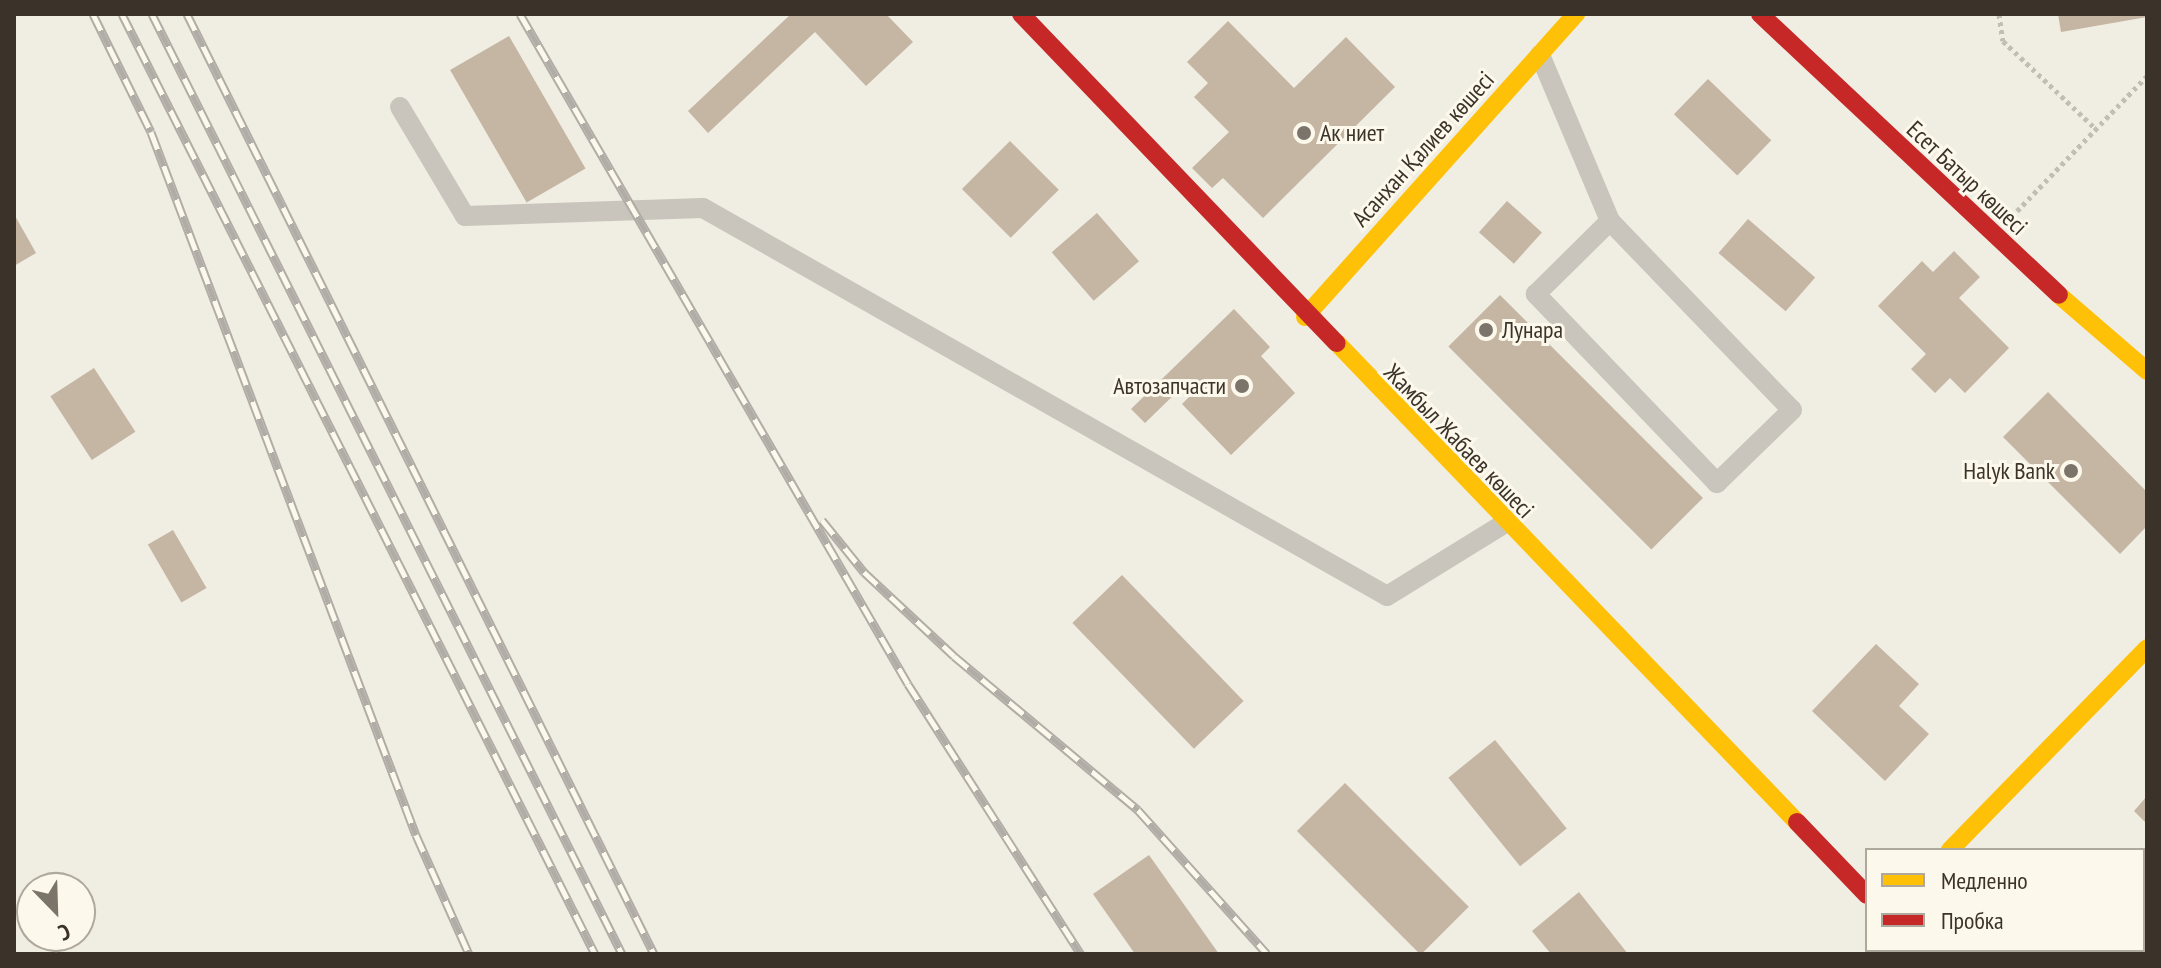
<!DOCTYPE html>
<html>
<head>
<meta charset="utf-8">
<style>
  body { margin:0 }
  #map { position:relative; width:2161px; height:968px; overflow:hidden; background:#f0ede3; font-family:"PT Sans Narrow",sans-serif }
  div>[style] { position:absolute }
  .building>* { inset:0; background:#c5b5a3; transform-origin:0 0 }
  .path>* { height:5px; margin-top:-2.5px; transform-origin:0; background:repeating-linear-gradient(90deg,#c2beb4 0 4px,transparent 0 8px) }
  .lane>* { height:20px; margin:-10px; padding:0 10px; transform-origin:10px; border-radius:10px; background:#c9c5bc }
  .slow>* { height:18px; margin:-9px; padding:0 9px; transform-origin:9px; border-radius:9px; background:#ffc107 }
  .jam>* { height:18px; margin:-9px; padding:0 9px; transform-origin:9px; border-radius:9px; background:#c62828 }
  .rail>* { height:9px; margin-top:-4.5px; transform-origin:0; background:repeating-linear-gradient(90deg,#fcf8eb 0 18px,#b1ada6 0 36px); box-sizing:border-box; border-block:2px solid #b1ada6 }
  .dots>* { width:22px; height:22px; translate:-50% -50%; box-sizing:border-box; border:4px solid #fcf8eb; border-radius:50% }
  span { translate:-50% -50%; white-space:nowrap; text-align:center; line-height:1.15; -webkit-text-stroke:6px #fcf8eb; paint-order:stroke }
  .poi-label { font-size:24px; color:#3b3329 }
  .left { translate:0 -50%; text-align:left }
  .right { translate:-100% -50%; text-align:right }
  .street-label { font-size:24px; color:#3b3329 }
  .frame { position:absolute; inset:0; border:16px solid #3b3329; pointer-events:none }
  .legend { position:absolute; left:1865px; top:848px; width:280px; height:104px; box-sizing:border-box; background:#fcf8eb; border:2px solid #afa99d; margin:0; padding:10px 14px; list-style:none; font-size:24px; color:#3b3329 }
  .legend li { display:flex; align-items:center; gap:16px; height:40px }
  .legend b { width:40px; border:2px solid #afa99d }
  .north { position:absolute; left:16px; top:872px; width:80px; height:80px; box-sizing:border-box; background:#fcf8eb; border:2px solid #afa99d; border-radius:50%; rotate:157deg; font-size:22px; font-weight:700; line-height:32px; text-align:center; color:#3b3329 }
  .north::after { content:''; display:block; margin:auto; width:28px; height:36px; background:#7a746a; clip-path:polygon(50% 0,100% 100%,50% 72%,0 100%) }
</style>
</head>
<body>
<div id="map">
  <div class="building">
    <div style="clip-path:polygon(791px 14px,886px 14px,913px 42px,866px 86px,815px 32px,708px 133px,688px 111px)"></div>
    <div style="clip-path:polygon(2058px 14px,2147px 14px,2147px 17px,2061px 32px)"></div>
    <div style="clip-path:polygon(1228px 21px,1294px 88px,1346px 37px,1395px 87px,1263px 218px,1223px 178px,1212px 188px,1192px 168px,1229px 132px,1194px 97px,1208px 83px,1187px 62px)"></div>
    <div style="left:509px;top:36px;width:153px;height:68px;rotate:60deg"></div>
    <div style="left:1708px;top:79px;width:88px;height:49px;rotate:44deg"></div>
    <div style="left:1010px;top:141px;width:69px;height:68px;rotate:45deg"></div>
    <div style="left:1507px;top:201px;width:47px;height:42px;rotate:42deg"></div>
    <div style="left:1097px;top:213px;width:64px;height:60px;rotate:49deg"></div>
    <div style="clip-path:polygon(14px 214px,36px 253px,14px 266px)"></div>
    <div style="left:1748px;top:219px;width:89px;height:45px;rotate:41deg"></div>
    <div style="clip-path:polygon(1954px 251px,1980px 277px,1959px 298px,2009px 348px,1965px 393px,1950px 378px,1935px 393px,1911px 369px,1926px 354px,1878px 306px,1922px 261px,1933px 272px)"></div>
    <div style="left:1500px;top:295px;width:287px;height:73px;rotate:45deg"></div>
    <div style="clip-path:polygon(1234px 309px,1270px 347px,1261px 356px,1295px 393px,1231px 455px,1182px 404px,1190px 396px,1182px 387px,1145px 423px,1131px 409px)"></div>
    <div style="left:94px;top:368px;width:76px;height:52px;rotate:57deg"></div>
    <div style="clip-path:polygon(2048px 392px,2147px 492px,2147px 526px,2120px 554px,2003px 437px)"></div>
    <div style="left:173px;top:530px;width:67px;height:29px;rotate:60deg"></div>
    <div style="left:1122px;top:575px;width:175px;height:69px;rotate:46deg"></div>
    <div style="clip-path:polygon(1876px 644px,1919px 684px,1899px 706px,1929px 734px,1885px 781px,1812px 711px)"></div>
    <div style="left:1495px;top:740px;width:114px;height:60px;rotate:51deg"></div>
    <div style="left:1345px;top:783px;width:175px;height:68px;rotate:45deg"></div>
    <div style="clip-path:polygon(2147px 796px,2147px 824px,2134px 811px)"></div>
    <div style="clip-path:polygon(1149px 855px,1219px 954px,1135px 954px,1093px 894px)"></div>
    <div style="clip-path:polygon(1579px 892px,1628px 954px,1551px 954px,1532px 931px)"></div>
    <div style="left:2087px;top:950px;width:56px;height:6px"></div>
  </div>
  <div class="path">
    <div style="left:1999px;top:14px;width:27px;rotate:82deg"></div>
    <div style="left:2003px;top:41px;width:128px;rotate:43.4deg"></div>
    <div style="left:2017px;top:211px;width:187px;rotate:-46.1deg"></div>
  </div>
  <div class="lane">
    <div style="left:1540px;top:55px;width:180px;rotate:67.1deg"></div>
    <div style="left:1610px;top:221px;width:262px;rotate:46.1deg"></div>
    <div style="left:1792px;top:410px;width:105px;rotate:135.8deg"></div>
    <div style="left:1717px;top:483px;width:262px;rotate:-133.8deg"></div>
    <div style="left:1536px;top:294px;width:104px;rotate:-44.6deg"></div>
    <div style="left:400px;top:107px;width:127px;rotate:59.2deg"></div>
    <div style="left:465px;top:216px;width:238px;rotate:-1.9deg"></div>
    <div style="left:703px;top:208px;width:786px;rotate:29.56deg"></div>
    <div style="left:1387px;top:596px;width:139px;rotate:-31.7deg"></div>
  </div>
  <div class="slow">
    <div style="left:2059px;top:295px;width:116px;rotate:40.8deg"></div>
    <div style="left:1305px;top:317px;width:407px;rotate:-48.2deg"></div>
    <div style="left:1337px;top:343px;width:664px;rotate:46.16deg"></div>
    <div style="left:1950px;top:850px;width:282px;rotate:-45.7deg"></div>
  </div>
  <div class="jam">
    <div style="left:1021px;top:14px;width:456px;rotate:46.2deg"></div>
    <div style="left:1760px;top:14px;width:410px;rotate:43.2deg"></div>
    <div style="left:1797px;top:822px;width:101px;rotate:46.2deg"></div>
    <div style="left:1923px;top:950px;width:6px;rotate:39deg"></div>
  </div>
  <div class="rail">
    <div style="left:93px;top:14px;width:131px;rotate:63.8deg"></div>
    <div style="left:151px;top:132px;width:751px;rotate:69.35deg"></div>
    <div style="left:416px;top:835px;width:130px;rotate:66deg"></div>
    <div style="left:122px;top:14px;width:1052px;rotate:63.29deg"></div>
    <div style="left:152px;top:14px;width:1051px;rotate:63.43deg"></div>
    <div style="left:187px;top:14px;width:1050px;rotate:63.58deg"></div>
    <div style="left:520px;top:14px;width:774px;rotate:59.92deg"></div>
    <div style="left:908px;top:684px;width:321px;rotate:57.4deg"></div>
    <div style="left:822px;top:520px;width:67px;rotate:51.1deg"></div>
    <div style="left:864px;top:572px;width:123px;rotate:43deg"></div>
    <div style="left:954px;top:656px;width:240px;rotate:39.9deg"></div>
    <div style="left:1138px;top:810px;width:193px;rotate:48.1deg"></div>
  </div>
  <div class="dots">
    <div style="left:1304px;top:133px;background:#7a746a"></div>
    <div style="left:1486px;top:330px;background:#7a746a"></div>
    <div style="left:1242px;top:386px;background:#7a746a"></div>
    <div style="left:2071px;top:471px;background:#7a746a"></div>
  </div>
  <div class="poi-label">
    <span class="left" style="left:1320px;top:133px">Ак ниет</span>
    <span class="left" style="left:1502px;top:330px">Лунара</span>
    <span class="right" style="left:1226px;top:386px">Автозапчасти</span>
    <span class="right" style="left:2055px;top:471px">Halyk Bank</span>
  </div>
  <div class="street-label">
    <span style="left:1423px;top:149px;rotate:-48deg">Асанхан Қалиев көшесі</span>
    <span style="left:1967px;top:178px;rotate:43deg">Есет Батыр көшесі</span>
    <span style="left:1459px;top:441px;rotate:46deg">Жамбыл Жабаев көшесі</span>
  </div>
  <div class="frame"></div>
  <ul class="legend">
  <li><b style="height:10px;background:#ffc107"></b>Медленно</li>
  <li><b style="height:10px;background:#c62828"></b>Пробка</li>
  </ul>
  <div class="north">С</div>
</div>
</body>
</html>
